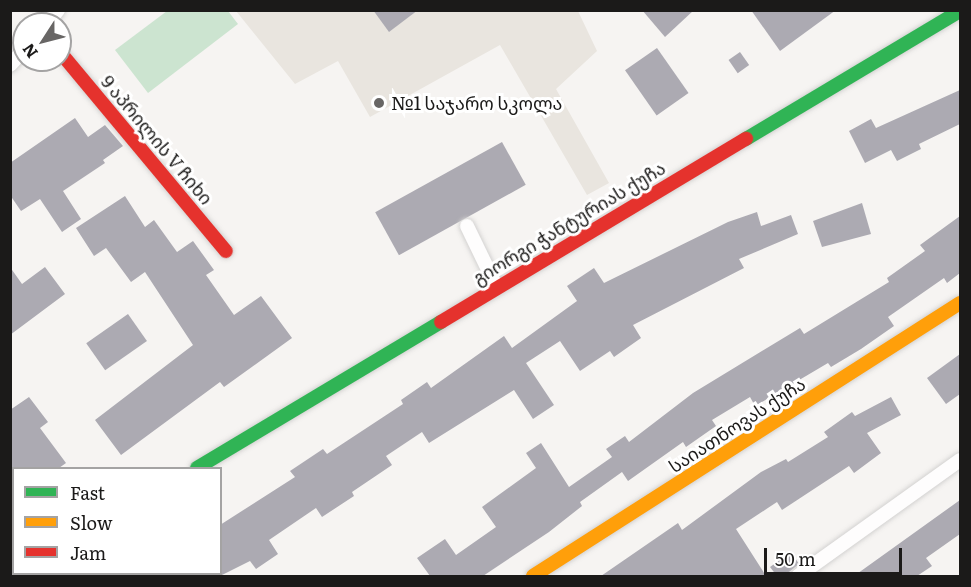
<!DOCTYPE html>
<html>
<head>
<meta charset="utf-8">
<style>
  body { margin:0 }
  #map { position:relative; width:971px; height:587px; overflow:hidden; background:#f6f4f2; font-family:Literata,"Noto Sans Georgian",serif }
  div>[style] { position:absolute }
  .built>* { inset:0; background:#e9e5df }
  .green>* { inset:0; background:#cce4d0 }
  .building>* { inset:0; background:#acaab2; transform-origin:0 0 }
  .roads { filter:drop-shadow(0 0 2px #d3d2d1) drop-shadow(0 0 2px #d3d2d1) }
  .street>* { height:14px; margin:-7px; padding:0 7px; transform-origin:7px; border-radius:7px; background:#fefdfd }
  .fast>* { height:14px; margin:-7px; padding:0 7px; transform-origin:7px; border-radius:7px; background:#30b455 }
  .slow>* { height:14px; margin:-7px; padding:0 7px; transform-origin:7px; border-radius:7px; background:#ff9f0a }
  .jam>* { height:14px; margin:-7px; padding:0 7px; transform-origin:7px; border-radius:7px; background:#e5322d }
  .dots>* { width:16px; height:16px; translate:-50% -50%; box-sizing:border-box; border:3px solid #fff; border-radius:50% }
  span { translate:-50% -50%; white-space:nowrap; text-align:center; line-height:1.15; -webkit-text-stroke:6px #fff; paint-order:stroke }
  .poi-label { font-size:18px; color:#1b1a19 }
  .left { translate:0 -50%; text-align:left }
  .street-label { font-size:18px; color:#1b1a19 }
  .frame { position:absolute; inset:0; border:12px solid #1b1a19; pointer-events:none }
  .legend { position:absolute; left:12px; top:467px; width:210px; height:108px; box-sizing:border-box; background:#fff; border:2px solid #a4a3a3; margin:0; padding:8px 10px; list-style:none; font-size:18px; color:#1b1a19 }
  .legend li { display:flex; align-items:center; gap:12px; height:30px }
  .legend b { width:30px; border:2px solid #a4a3a3 }
  .north { position:absolute; left:12px; top:12px; width:60px; height:60px; box-sizing:border-box; background:#fff; border:2px solid #a4a3a3; border-radius:50%; rotate:234deg; font-size:16px; font-weight:700; line-height:24px; text-align:center; color:#1b1a19 }
  .north::after { content:''; display:block; margin:auto; width:21px; height:27px; background:#686665; clip-path:polygon(50% 0,100% 100%,50% 72%,0 100%) }
  .scale { position:absolute; left:764px; top:548px; width:138px; height:27px; box-sizing:border-box; border:3px solid #1b1a19; border-top:0; padding-left:8px; font-size:18px; line-height:21px; white-space:nowrap; color:#1b1a19; -webkit-text-stroke:4px #fff; paint-order:stroke }
</style>
</head>
<body>
<div id="map">
  <div class="built">
    <div style="clip-path:polygon(236px 11px,578px 11px,597px 51px,556px 89px,609px 183px,587px 195px,500px 45px,370px 117px,338px 61px,295px 84px)"></div>
  </div>
  <div class="green">
    <div style="clip-path:polygon(167px 11px,228px 11px,238px 24px,148px 93px,115px 50px)"></div>
  </div>
  <div class="building">
    <div style="clip-path:polygon(373px 10px,418px 10px,389px 32px)"></div>
    <div style="clip-path:polygon(642px 10px,694px 10px,665px 37px)"></div>
    <div style="clip-path:polygon(751px 10px,836px 10px,780px 51px)"></div>
    <div style="left:657px;top:48px;width:55px;height:39px;rotate:55deg"></div>
    <div style="left:740px;top:52px;width:16px;height:14px;rotate:55deg"></div>
    <div style="clip-path:polygon(960px 90px,960px 124px,919px 144px,921px 149px,897px 161px,891px 150px,865px 163px,849px 131px,871px 119px,876px 128px)"></div>
    <div style="clip-path:polygon(75px 118px,88px 137px,105px 125px,123px 146px,103px 160px,105px 163px,63px 191px,81px 219px,62px 232px,40px 199px,21px 211px,10px 195px,10px 163px)"></div>
    <div style="left:502px;top:142px;width:49px;height:145px;rotate:61deg"></div>
    <div style="clip-path:polygon(125px 196px,145px 227px,154px 220px,177px 252px,193px 241px,214px 270px,206px 275px,234px 315px,261px 296px,292px 338px,224px 387px,220px 382px,121px 455px,95px 420px,193px 345px,145px 272px,131px 282px,106px 248px,94px 256px,76px 228px)"></div>
    <div style="clip-path:polygon(862px 203px,871px 234px,822px 247px,813px 221px)"></div>
    <div style="clip-path:polygon(757px 212px,761px 226px,791px 215px,798px 234px,739px 259px,744px 268px,633px 325px,641px 338px,614px 357px,610px 351px,580px 371px,560px 341px,526px 363px,554px 405px,533px 419px,514px 390px,429px 443px,422px 432px,386px 456px,392px 465px,352px 492px,354px 496px,322px 517px,316px 508px,269px 540px,278px 554px,256px 569px,250px 561px,220px 576px,220px 525px,295px 477px,290px 471px,323px 449px,327px 454px,403px 404px,401px 400px,427px 382px,431px 388px,504px 336px,512px 348px,577px 301px,567px 286px,594px 268px,604px 283px,728px 222px)"></div>
    <div style="clip-path:polygon(960px 216px,960px 273px,947px 283px,944px 278px,888px 317px,894px 326px,861px 349px,831px 367px,828px 363px,755px 406px,750px 397px,712px 420px,716px 426px,686px 447px,683px 442px,628px 481px,622px 472px,580px 502px,582px 506px,549px 532px,483px 576px,430px 576px,417px 558px,445px 539px,456px 555px,496px 527px,482px 507px,536px 468px,526px 453px,541px 443px,569px 487px,612px 457px,606px 449px,625px 436px,629px 442px,693px 393px,800px 328px,804px 334px,889px 282px,887px 278px,925px 251px,920px 245px)"></div>
    <div style="clip-path:polygon(10px 267px,22px 284px,45px 267px,65px 294px,10px 335px)"></div>
    <div style="left:128px;top:314px;width:33px;height:51px;rotate:55deg"></div>
    <div style="clip-path:polygon(960px 354px,960px 394px,946px 404px,927px 378px)"></div>
    <div style="clip-path:polygon(29px 397px,48px 422px,40px 428px,66px 463px,59px 468px,10px 468px,10px 410px)"></div>
    <div style="clip-path:polygon(891px 397px,901px 415px,867px 433px,881px 453px,854px 473px,849px 466px,782px 510px,777px 502px,736px 529px,766px 576px,601px 576px,678px 523px,682px 530px,761px 472px,786px 459px,788px 462px,828px 437px,824px 432px,852px 412px,855px 416px)"></div>
    <div style="clip-path:polygon(960px 500px,960px 534px,926px 558px,932px 566px,917px 576px,854px 576px)"></div>
    <div style="clip-path:polygon(791px 552px,799px 564px,784px 576px,777px 576px,770px 567px)"></div>
  </div>
  <div class="roads">
    <div class="street">
      <div style="left:47px;top:24px;width:18px;rotate:-52deg"></div>
      <div style="left:10px;top:65px;width:21px;rotate:-47deg"></div>
      <div style="left:467px;top:226px;width:67px;rotate:64.2deg"></div>
      <div style="left:20px;top:576px;width:5px;rotate:-22deg"></div>
      <div style="left:798px;top:576px;width:199px;rotate:-35.6deg"></div>
    </div>
    <div class="fast">
      <div style="left:746px;top:139px;width:249px;rotate:-30.9deg"></div>
      <div style="left:197px;top:468px;width:284px;rotate:-30.9deg"></div>
    </div>
    <div class="slow">
      <div style="left:533px;top:576px;width:507px;rotate:-32.59deg"></div>
    </div>
    <div class="jam">
      <div style="left:60px;top:52px;width:259px;rotate:50.2deg"></div>
      <div style="left:441px;top:322px;width:356px;rotate:-31deg"></div>
    </div>
  </div>
  <div class="dots">
    <div style="left:379px;top:103px;background:#686665"></div>
  </div>
  <div class="poi-label">
    <span class="left" style="left:391px;top:103px">№1 საჯარო სკოლა</span>
  </div>
  <div class="street-label">
    <span style="left:157px;top:140px;rotate:50deg">9 აპრილის V ჩიხი</span>
    <span style="left:569px;top:223px;rotate:-31deg">გიორგი ჭანტურიას ქუჩა</span>
    <span style="left:737px;top:425px;rotate:-33deg">საიათნოვას ქუჩა</span>
  </div>
  <div class="frame"></div>
  <ul class="legend">
  <li><b style="height:8px;background:#30b455"></b>Fast</li>
  <li><b style="height:8px;background:#ff9f0a"></b>Slow</li>
  <li><b style="height:8px;background:#e5322d"></b>Jam</li>
  </ul>
  <div class="north">N</div>
  <div class="scale">50 m</div>
</div>
</body>
</html>
